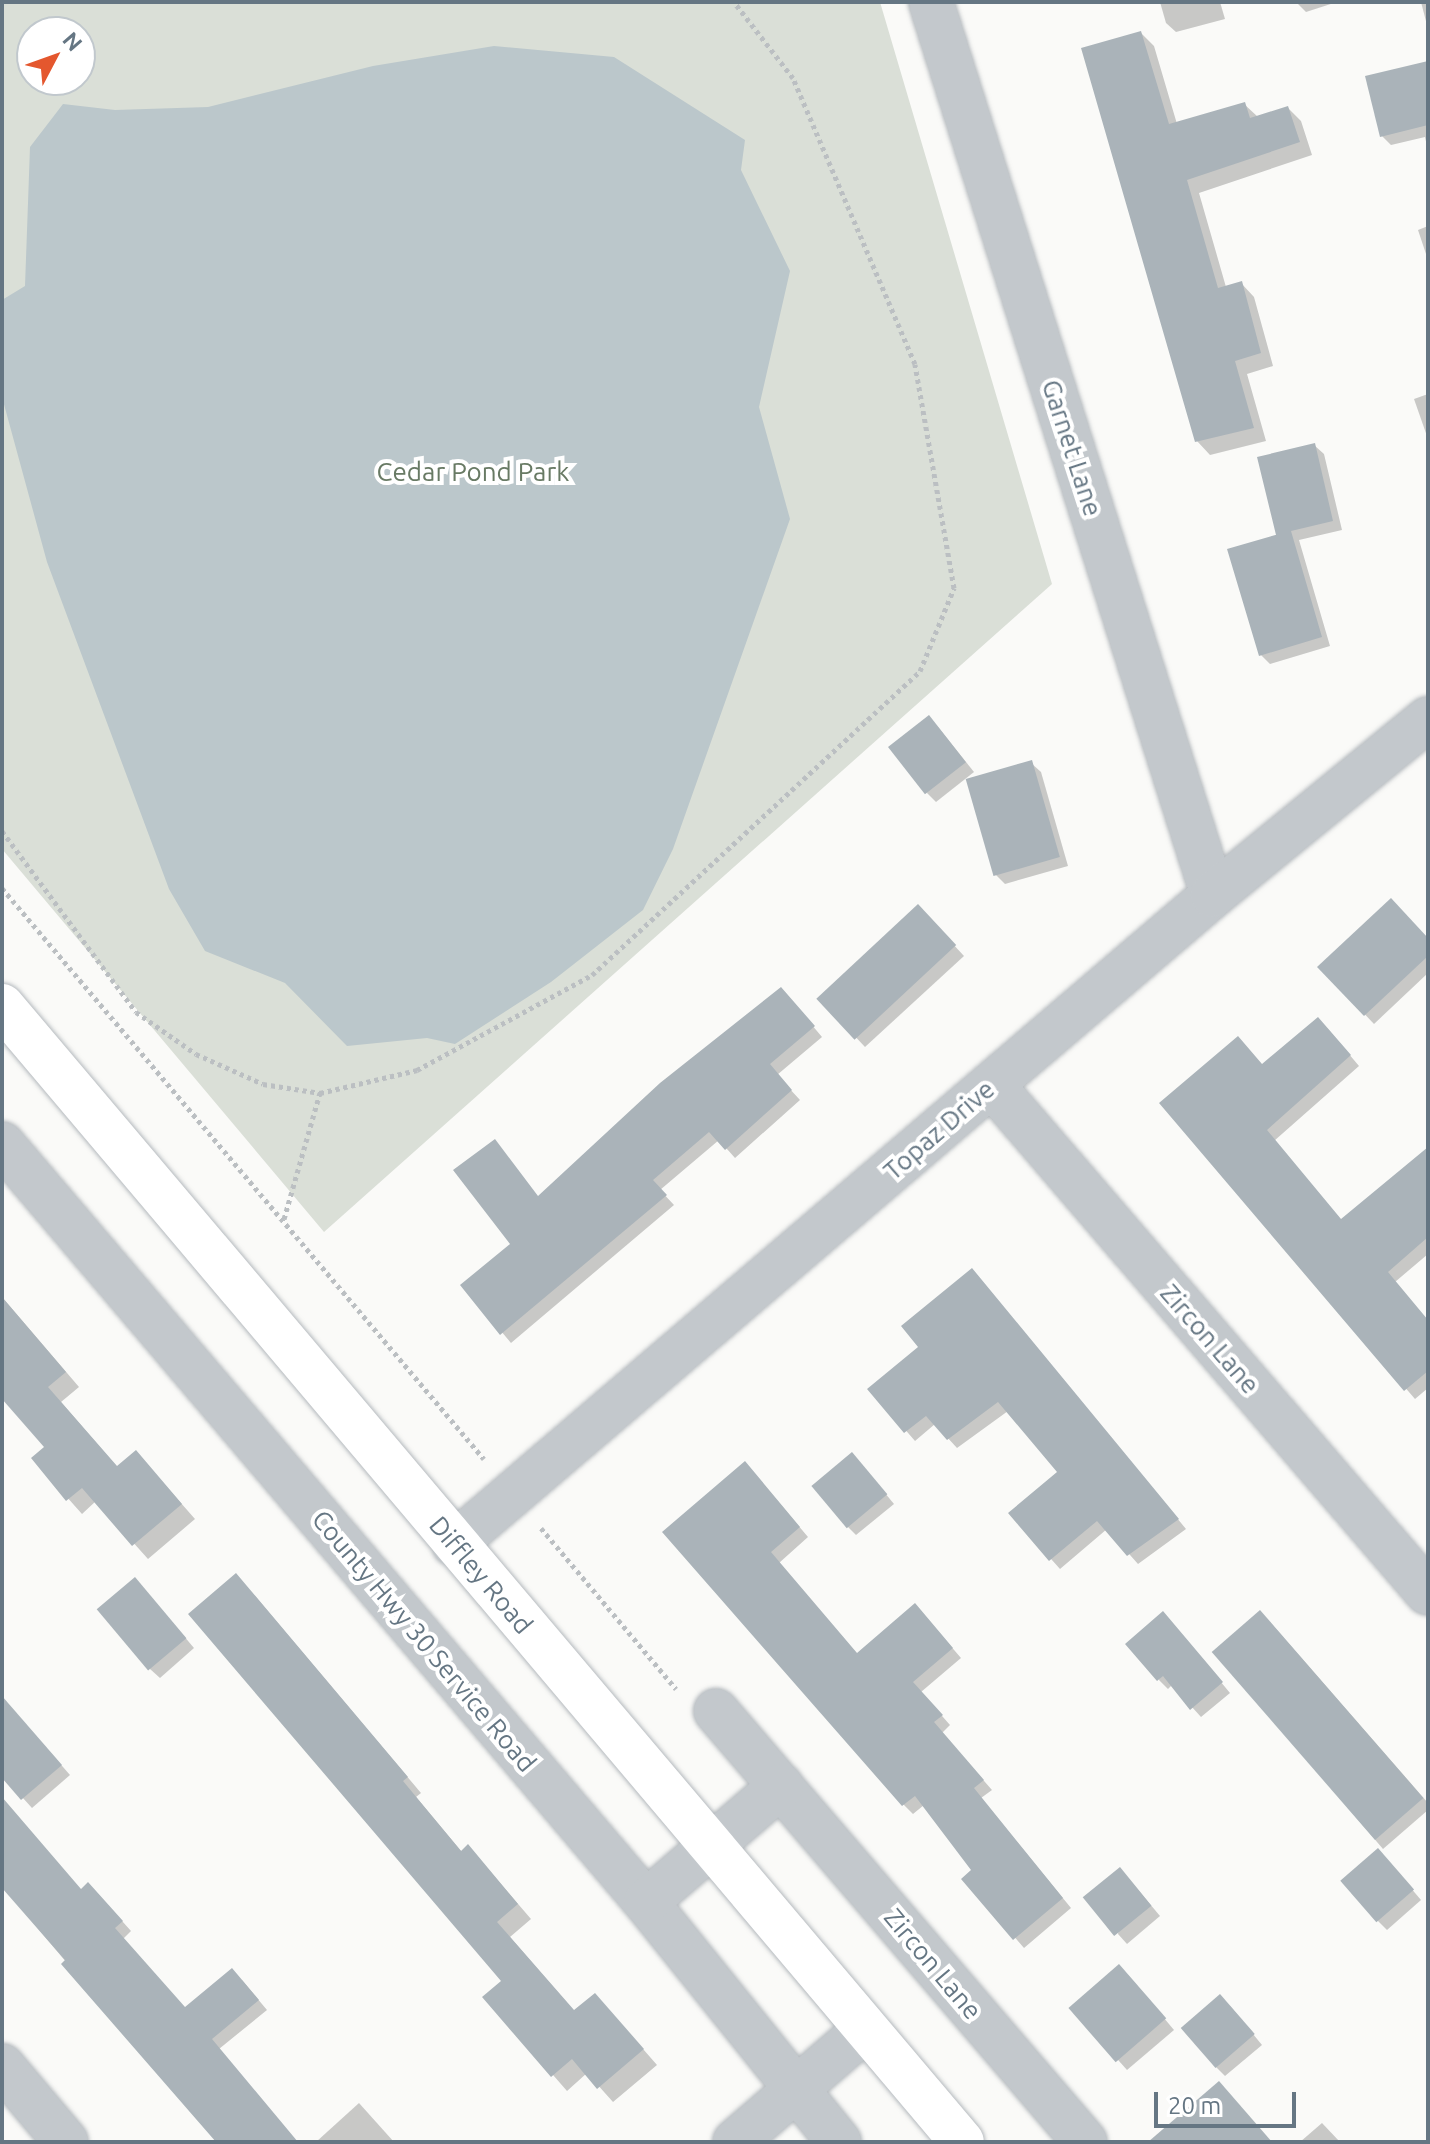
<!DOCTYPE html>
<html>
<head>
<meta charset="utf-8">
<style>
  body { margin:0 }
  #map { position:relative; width:1430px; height:2144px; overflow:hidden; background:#fafaf8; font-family:Ubuntu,sans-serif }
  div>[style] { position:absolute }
  .green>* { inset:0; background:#dadfd7 }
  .water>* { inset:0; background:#bbc7cb }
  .shadow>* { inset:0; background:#0003 }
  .building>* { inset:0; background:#aab3b9; transform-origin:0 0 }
  .path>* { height:5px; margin-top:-2.5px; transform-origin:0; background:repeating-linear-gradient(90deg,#bbbfc2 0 4px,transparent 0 8px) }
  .roads { filter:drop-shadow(0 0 2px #b5babe) drop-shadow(0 0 2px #b5babe) }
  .minor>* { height:44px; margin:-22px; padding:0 22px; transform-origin:22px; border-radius:22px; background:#c3c8cc }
  .major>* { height:44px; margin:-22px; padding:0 22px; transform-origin:22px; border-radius:22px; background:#fff }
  span { translate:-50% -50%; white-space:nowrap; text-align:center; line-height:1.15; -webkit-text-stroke:8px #fff; paint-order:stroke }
  .street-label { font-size:26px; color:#657683 }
  .park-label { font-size:26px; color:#687a64 }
  .frame { position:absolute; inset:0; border:4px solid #657683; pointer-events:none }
  .north { position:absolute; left:16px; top:16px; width:80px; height:80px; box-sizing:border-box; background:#fff; border:2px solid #c1c8cd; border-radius:50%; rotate:49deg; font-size:22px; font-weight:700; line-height:32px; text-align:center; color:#657683 }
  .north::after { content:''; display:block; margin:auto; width:28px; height:36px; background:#e4572e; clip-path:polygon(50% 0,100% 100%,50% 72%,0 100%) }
  .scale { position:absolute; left:1154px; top:2092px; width:142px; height:36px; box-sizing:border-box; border:4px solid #657683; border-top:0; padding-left:10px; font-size:24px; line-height:28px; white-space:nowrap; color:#657683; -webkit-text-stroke:6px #fff; paint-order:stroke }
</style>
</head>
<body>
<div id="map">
  <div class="green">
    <div style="clip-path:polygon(evenodd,2px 2px,880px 2px,1052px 584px,324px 1232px,2px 849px,2px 2px,32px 32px,80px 32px,80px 80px,32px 80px,32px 32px)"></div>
  </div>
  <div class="water">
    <div style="clip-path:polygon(494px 46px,614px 57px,745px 140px,741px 170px,790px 271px,759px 407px,790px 519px,673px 849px,643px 910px,551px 982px,455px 1044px,427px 1038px,347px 1046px,285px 983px,205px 951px,169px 889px,47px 562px,2px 397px,2px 300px,25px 286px,30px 147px,63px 104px,115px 110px,208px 107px,373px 66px)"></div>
  </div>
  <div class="shadow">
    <div style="clip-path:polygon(1160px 2px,1220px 2px,1225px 19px,1176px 32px,1166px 23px)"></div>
    <div style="clip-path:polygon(1296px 2px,1337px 2px,1306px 12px)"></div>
    <div style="clip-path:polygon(1421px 2px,1428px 2px,1428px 29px)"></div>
    <div style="clip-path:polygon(1141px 33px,1154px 46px,1177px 124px,1244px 104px,1258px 117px,1288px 108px,1301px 121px,1312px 155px,1199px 193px,1226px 287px,1241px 283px,1254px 297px,1273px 366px,1247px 374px,1266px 441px,1210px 455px,1197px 441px)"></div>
    <div style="clip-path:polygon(1428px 63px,1428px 151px,1425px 137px,1391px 145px,1382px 136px)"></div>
    <div style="clip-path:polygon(1428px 226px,1428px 260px,1418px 230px)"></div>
    <div style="clip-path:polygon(1428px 394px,1428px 439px,1414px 399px)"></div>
    <div style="clip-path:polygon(1314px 445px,1324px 454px,1342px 530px,1299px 540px,1330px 646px,1270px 664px,1261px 655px,1280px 536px)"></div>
    <div style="clip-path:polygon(938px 727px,974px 772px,936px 802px,927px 793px)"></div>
    <div style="clip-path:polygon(1031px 763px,1041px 772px,1068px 866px,1005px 884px,996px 875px)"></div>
    <div style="clip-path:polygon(927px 916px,964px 956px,865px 1047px,819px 998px)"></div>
    <div style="clip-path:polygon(1428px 940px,1428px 973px,1374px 1024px,1320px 967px)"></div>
    <div style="clip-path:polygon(790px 999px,822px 1037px,777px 1075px,800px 1100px,735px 1158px,719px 1140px,660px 1190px,674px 1205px,511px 1343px,462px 1285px,512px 1245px,539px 1198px)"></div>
    <div style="clip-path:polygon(1327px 1028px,1359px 1066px,1274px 1141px,1342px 1221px,1428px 1169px,1428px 1254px,1395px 1282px,1428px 1321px,1428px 1388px,1415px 1399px,1162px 1104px,1263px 1066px)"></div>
    <div style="clip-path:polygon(981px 1280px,1186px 1529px,1138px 1564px,1107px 1529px,1060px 1569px,1011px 1514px,1060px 1472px,1008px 1411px,957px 1448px,935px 1424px,915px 1441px,870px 1389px,920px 1347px)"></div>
    <div style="clip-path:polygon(2px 1297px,79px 1387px,61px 1402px,118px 1468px,136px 1452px,195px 1519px,148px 1559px,96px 1501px,82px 1514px,33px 1459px,46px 1448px,2px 1396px)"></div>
    <div style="clip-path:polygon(861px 1464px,894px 1504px,856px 1535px,847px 1526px)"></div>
    <div style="clip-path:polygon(754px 1473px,808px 1537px,779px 1563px,858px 1655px,924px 1615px,961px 1658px,921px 1692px,950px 1725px,942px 1733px,992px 1790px,981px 1798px,1071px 1908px,1024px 1948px,964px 1879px,974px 1871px,924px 1805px,913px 1814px,904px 1805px,665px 1532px)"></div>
    <div style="clip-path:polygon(144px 1589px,194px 1648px,160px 1678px,150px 1669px)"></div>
    <div style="clip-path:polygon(250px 1590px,421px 1793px,416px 1797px,462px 1852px,482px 1862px,531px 1919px,510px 1937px,575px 2012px,609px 2010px,657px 2065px,613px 2102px,587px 2073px,567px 2091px,485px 1997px,503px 1981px)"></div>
    <div style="clip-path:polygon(1270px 1622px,1428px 1803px,1428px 1810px,1383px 1849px,1215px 1652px)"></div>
    <div style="clip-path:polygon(1172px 1623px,1230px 1693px,1201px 1717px,1172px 1685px,1168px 1689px,1159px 1680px)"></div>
    <div style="clip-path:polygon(2px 1722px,29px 1728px,70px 1775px,32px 1808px,2px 1775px)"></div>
    <div style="clip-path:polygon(2px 1825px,81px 1891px,98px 1894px,131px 1931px,123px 1939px,185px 2009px,242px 1980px,267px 2010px,219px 2049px,272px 2142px,218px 2142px,2px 1886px)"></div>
    <div style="clip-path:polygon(1387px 1860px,1421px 1900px,1387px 1930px,1378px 1921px)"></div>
    <div style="clip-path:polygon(1129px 1879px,1160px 1916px,1127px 1944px,1118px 1934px)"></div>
    <div style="clip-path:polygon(1128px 1975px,1174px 2030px,1127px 2070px,1071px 2007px)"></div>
    <div style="clip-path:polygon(1230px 2006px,1262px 2045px,1225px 2076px,1216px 2067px)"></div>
    <div style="clip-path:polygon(359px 2103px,394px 2142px,316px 2142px)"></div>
    <div style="clip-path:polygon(1322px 2123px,1340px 2142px,1300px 2142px)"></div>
  </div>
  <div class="building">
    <div style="clip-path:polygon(1141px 31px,1169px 124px,1245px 102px,1250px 118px,1288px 106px,1300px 142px,1187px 180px,1218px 288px,1242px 281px,1261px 353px,1235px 361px,1254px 428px,1195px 442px,1081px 48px)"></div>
    <div style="clip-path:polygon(1428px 61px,1428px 125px,1380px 137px,1365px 76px)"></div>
    <div style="clip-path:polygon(1315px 443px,1333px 521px,1291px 531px,1322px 637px,1259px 656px,1227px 549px,1286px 532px,1276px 535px,1257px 457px)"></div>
    <div style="left:929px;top:715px;width:60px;height:52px;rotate:52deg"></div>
    <div style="left:1032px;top:760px;width:101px;height:69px;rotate:74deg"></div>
    <div style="clip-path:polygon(1391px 898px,1428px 938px,1428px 956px,1364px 1016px,1317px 967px)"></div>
    <div style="left:918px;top:904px;width:56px;height:139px;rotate:47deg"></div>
    <div style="clip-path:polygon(781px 987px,815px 1026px,770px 1064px,792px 1090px,725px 1150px,709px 1132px,653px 1180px,667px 1195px,500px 1335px,460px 1285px,510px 1244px,453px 1170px,495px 1139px,538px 1196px,660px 1083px)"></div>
    <div style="clip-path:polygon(1318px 1017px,1351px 1055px,1267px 1130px,1341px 1219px,1428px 1147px,1428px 1237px,1388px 1272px,1428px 1320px,1428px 1371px,1404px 1391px,1159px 1103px,1238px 1036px,1262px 1064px)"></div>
    <div style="clip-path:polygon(972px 1268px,1179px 1519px,1127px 1556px,1097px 1521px,1049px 1561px,1008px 1513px,1057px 1472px,998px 1402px,947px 1440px,926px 1416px,904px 1433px,867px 1389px,918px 1347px,901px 1326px)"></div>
    <div style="clip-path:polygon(2px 1297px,66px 1372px,48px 1387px,117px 1466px,136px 1450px,182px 1504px,132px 1546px,82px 1488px,66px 1501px,31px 1458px,44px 1447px,2px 1399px)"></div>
    <div style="left:852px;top:1452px;width:55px;height:53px;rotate:50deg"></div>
    <div style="clip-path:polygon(745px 1461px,800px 1527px,771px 1552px,857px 1653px,915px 1603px,953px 1648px,913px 1682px,943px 1715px,934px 1722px,984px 1780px,974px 1788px,1063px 1898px,1013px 1940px,961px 1879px,971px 1870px,915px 1796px,902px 1806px,662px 1532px)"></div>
    <div style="clip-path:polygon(236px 1573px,408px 1777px,403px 1781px,461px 1851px,468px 1844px,518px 1904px,497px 1922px,574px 2010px,595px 1993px,644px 2049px,597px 2089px,572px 2059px,551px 2077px,482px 1997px,501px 1981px,188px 1614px)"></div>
    <div style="left:135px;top:1577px;width:80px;height:50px;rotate:50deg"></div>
    <div style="left:1260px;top:1610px;width:249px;height:64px;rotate:49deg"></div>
    <div style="clip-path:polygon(1163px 1611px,1223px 1682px,1190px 1710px,1163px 1676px,1157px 1681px,1125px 1644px)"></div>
    <div style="clip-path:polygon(2px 1696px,62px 1765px,21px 1800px,2px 1778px)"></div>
    <div style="clip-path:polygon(2px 1797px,81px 1889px,88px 1882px,123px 1921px,115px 1928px,185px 2007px,232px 1968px,259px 2000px,212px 2039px,298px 2142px,216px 2142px,61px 1964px,65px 1960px,2px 1888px)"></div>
    <div style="left:1378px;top:1848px;width:55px;height:50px;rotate:49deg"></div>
    <div style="left:1120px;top:1867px;width:50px;height:48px;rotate:51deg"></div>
    <div style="left:1119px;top:1964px;width:72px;height:67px;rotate:49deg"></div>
    <div style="left:1220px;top:1994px;width:53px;height:52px;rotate:49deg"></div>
    <div style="clip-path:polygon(1219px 2081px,1272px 2142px,1148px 2142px)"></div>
  </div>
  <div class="path">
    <div style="left:2px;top:831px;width:225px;rotate:53.5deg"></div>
    <div style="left:136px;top:1012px;width:73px;rotate:35deg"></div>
    <div style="left:196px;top:1054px;width:73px;rotate:24.1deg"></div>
    <div style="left:263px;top:1084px;width:58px;rotate:9deg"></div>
    <div style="left:320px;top:1093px;width:100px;rotate:-13.3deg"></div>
    <div style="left:417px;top:1070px;width:199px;rotate:-28.5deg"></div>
    <div style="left:592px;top:975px;width:447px;rotate:-42.8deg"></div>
    <div style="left:920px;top:671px;width:90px;rotate:-67.7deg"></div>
    <div style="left:954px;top:588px;width:227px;rotate:-99.9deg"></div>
    <div style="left:915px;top:364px;width:311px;rotate:-113.1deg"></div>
    <div style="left:793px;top:78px;width:96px;rotate:-127.8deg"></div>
    <div style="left:2px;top:888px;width:747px;rotate:49.83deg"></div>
    <div style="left:284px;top:1219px;width:131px;rotate:-74.1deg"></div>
    <div style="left:541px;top:1528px;width:210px;rotate:50deg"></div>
  </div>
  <div class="roads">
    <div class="minor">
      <div style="left:931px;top:2px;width:936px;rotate:72.47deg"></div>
      <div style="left:992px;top:1085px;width:669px;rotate:49.36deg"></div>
      <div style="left:2px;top:1144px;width:995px;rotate:49.65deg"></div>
      <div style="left:646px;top:1902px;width:308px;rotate:51.2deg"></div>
      <div style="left:454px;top:1544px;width:999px;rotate:-40.53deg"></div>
      <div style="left:1213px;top:895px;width:278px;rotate:-39.3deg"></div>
      <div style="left:716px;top:1711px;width:567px;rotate:49.43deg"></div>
      <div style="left:646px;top:1902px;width:178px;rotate:-40.7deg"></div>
      <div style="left:2px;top:2066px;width:99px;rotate:49.9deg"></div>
      <div style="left:735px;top:2142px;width:173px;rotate:-40.8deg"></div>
    </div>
    <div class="major">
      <div style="left:2px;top:1006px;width:1487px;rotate:49.8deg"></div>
    </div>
  </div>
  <div class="street-label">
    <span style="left:1072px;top:448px;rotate:72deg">Garnet Lane</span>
    <span style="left:939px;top:1130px;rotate:-41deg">Topaz Drive</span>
    <span style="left:1210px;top:1339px;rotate:49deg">Zircon Lane</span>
    <span style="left:481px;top:1575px;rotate:50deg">Diffley Road</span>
    <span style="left:424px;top:1641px;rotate:50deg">County Hwy 30 Service Road</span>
    <span style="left:933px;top:1964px;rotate:50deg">Zircon Lane</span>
  </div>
  <div class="park-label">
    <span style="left:473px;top:472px">Cedar Pond Park</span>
  </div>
  <div class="frame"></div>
  <div class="north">N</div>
  <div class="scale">20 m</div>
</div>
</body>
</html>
